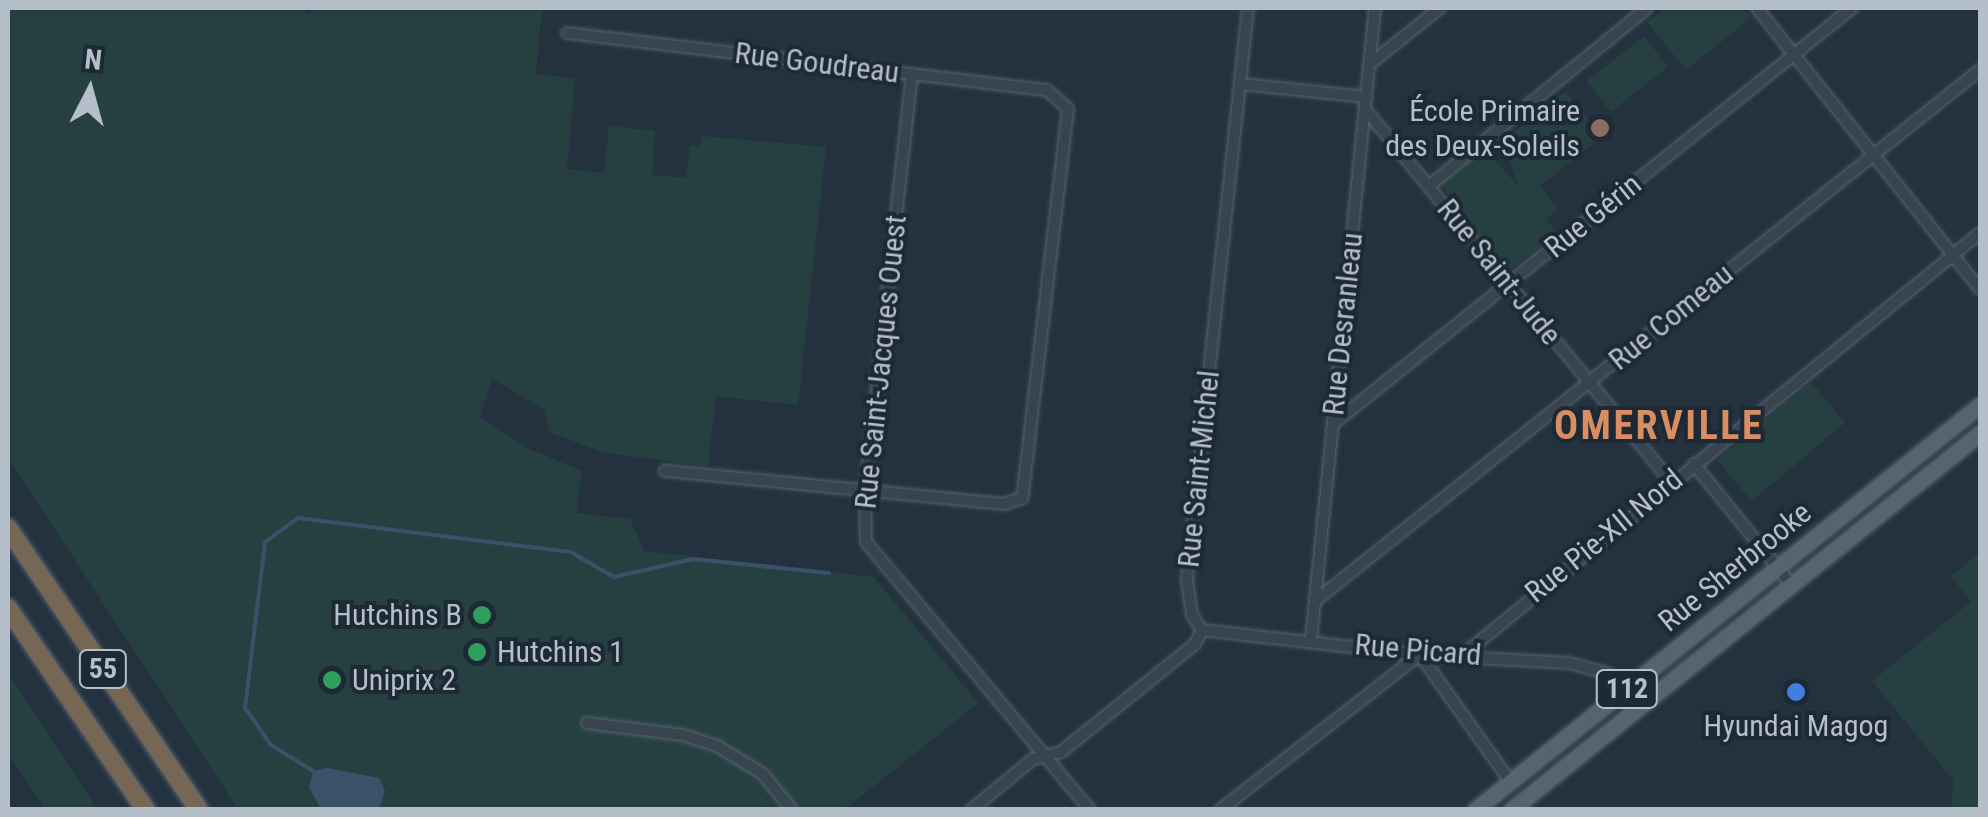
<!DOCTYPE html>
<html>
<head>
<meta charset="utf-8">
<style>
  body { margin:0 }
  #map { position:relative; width:1988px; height:817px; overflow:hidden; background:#243240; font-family:"Roboto Condensed",sans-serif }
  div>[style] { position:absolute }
  .green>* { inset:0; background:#264041; transform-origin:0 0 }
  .water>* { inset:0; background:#395169 }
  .stream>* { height:4px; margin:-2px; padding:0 2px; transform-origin:2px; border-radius:2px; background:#395169 }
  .roads { filter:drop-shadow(0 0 2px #56626d) drop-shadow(0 0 2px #56626d) }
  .street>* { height:10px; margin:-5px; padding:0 5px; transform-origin:5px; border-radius:5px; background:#384450 }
  .primary>* { height:15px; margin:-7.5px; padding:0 7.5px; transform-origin:7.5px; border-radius:7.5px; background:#566370 }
  .highway>* { height:18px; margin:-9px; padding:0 9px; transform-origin:9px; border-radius:9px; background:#766755 }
  .dots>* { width:28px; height:28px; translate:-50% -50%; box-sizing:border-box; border:5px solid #1d2935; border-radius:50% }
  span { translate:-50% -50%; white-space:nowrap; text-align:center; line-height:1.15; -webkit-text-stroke:8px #1d2935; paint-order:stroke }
  .shield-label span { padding:2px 8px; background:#1d2935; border:2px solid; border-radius:8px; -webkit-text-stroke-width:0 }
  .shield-label { font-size:28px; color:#b5bfca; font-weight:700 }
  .street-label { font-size:30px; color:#b5bfca }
  .poi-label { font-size:30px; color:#b5bfca }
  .right { translate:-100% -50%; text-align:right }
  .left { translate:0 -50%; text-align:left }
  .district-label { font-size:40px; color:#d88d62; font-weight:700; letter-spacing:2.5px }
  .frame { position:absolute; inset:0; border:10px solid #b5bfca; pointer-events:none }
  .north { position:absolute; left:40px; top:40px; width:100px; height:100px; -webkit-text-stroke:8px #1d2935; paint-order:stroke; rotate:6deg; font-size:28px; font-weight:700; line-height:40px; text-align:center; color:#b5bfca }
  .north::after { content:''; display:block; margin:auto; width:35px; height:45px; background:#b5bfca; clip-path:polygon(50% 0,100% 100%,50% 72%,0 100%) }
</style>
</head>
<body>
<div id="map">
  <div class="green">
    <div style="clip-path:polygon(8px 8px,301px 8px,307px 14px,317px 8px,542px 8px,536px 74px,575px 78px,567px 169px,604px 173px,609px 126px,655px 131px,652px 175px,686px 178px,690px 146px,700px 146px,701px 136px,826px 147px,798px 405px,716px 396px,708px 466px,604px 453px,549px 432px,545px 410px,492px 379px,480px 417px,529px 449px,582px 471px,576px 513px,630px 519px,644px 551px,874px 577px,978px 703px,845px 809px,238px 809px,8px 458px)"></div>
    <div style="clip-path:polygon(1666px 8px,1742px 8px,1751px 18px,1686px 70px,1647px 22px)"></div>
    <div style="left:1644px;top:36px;width:39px;height:73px;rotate:52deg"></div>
    <div style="clip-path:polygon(1565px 91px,1602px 136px,1540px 186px,1558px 209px,1546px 219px,1558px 234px,1507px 271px,1441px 184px,1484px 148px,1519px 187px,1503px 141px)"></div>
    <div style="left:1811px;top:382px;width:53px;height:122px;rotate:50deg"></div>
    <div style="clip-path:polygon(1980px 553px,1980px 809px,1952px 809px,1953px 780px,1872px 681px,1971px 602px,1951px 576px)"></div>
    <div style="clip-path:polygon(8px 673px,86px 791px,96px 809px,45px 809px,8px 754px)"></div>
  </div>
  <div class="water">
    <div style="clip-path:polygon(327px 768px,379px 778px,385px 791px,379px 809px,321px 809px,309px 787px,313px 771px)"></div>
  </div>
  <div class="stream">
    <div style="left:313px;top:771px;width:49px;rotate:-148.2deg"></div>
    <div style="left:271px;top:745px;width:45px;rotate:-125.1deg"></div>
    <div style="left:245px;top:708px;width:167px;rotate:-83.1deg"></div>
    <div style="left:265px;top:542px;width:41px;rotate:-36deg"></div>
    <div style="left:298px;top:518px;width:275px;rotate:7.1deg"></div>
    <div style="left:571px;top:552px;width:50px;rotate:30.2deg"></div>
    <div style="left:614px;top:577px;width:81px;rotate:-12.8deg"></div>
    <div style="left:693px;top:559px;width:137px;rotate:5.9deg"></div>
  </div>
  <div class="roads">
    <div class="street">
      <div style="left:1757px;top:8px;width:359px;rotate:51.6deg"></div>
      <div style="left:567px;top:33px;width:483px;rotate:6.8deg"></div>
      <div style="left:1047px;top:90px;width:28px;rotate:42deg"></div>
      <div style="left:1068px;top:109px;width:392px;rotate:96.7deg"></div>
      <div style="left:1022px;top:498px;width:19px;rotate:162deg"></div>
      <div style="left:1004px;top:504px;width:341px;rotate:-174.4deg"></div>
      <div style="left:1370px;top:64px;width:90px;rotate:-38.7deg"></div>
      <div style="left:912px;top:74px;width:421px;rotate:96.4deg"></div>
      <div style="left:865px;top:492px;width:50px;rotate:88.9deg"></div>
      <div style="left:866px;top:542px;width:349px;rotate:50.1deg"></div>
      <div style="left:1241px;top:84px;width:126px;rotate:5.9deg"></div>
      <div style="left:1365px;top:109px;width:482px;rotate:50.6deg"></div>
      <div style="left:1429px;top:186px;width:281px;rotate:-39.2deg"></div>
      <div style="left:1333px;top:424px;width:665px;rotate:-38.71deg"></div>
      <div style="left:1694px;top:464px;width:154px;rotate:51.1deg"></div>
      <div style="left:1315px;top:601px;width:851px;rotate:-38.61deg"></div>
      <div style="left:1202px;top:630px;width:18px;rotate:-124deg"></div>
      <div style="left:1192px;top:615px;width:37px;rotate:-98deg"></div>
      <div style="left:1187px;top:578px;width:573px;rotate:-83.89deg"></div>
      <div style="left:1202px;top:630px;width:219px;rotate:6.5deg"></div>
      <div style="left:1420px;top:655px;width:150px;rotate:3.1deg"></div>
      <div style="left:1570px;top:663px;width:41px;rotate:15.8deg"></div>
      <div style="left:1609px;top:674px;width:23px;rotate:40deg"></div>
      <div style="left:1311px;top:640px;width:635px;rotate:-84.22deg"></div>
      <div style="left:1464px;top:654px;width:666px;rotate:-39.21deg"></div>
      <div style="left:1420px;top:655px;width:155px;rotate:54.5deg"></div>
      <div style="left:587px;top:723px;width:97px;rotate:7.1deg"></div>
      <div style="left:683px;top:735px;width:38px;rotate:18deg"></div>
      <div style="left:719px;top:747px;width:52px;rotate:31.5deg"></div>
      <div style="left:763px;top:774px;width:46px;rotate:51.1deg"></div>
      <div style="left:971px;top:810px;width:80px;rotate:-39.4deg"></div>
      <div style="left:1033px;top:759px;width:29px;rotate:-14deg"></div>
      <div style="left:1061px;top:752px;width:172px;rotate:-38.9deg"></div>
      <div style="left:1195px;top:644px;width:16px;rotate:-63deg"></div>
      <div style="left:1220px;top:810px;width:252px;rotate:-37.9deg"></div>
    </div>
    <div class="primary">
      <div style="left:1475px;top:810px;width:647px;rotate:-38.73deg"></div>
      <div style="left:1511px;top:810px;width:602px;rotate:-38.79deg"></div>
    </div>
    <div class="highway">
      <div style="left:8px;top:528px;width:341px;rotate:55.9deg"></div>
      <div style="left:8px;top:608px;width:245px;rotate:55.7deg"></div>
    </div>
  </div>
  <div class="dots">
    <div style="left:1600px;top:128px;background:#8d6e63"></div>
    <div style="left:482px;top:615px;background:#2e9e5b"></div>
    <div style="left:477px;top:652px;background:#2e9e5b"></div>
    <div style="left:332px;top:680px;background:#2e9e5b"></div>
    <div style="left:1796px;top:692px;background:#3f7fe0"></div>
  </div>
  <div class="shield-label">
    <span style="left:103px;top:669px">55</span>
    <span style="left:1627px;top:689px">112</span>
  </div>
  <div class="street-label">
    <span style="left:817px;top:63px;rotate:7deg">Rue Goudreau</span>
    <span style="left:1593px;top:216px;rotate:-39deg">Rue Gérin</span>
    <span style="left:1499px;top:272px;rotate:51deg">Rue Saint-Jude</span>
    <span style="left:1671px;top:317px;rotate:-39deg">Rue Comeau</span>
    <span style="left:1343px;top:324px;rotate:-84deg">Rue Desranleau</span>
    <span style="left:881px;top:362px;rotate:-84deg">Rue Saint-Jacques Ouest</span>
    <span style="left:1199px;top:469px;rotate:-84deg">Rue Saint-Michel</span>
    <span style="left:1604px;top:536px;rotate:-39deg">Rue Pie-XII Nord</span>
    <span style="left:1735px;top:567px;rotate:-39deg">Rue Sherbrooke</span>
    <span style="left:1418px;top:650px;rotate:5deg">Rue Picard</span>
  </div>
  <div class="poi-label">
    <span class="right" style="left:1580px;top:128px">École Primaire<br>des Deux-Soleils</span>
    <span class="right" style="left:462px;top:615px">Hutchins B</span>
    <span class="left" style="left:497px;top:652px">Hutchins 1</span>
    <span class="left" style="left:352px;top:680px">Uniprix 2</span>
    <span style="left:1796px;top:726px">Hyundai Magog</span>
  </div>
  <div class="district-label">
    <span style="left:1659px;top:426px">OMERVILLE</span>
  </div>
  <div class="frame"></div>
  <div class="north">N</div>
</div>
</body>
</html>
